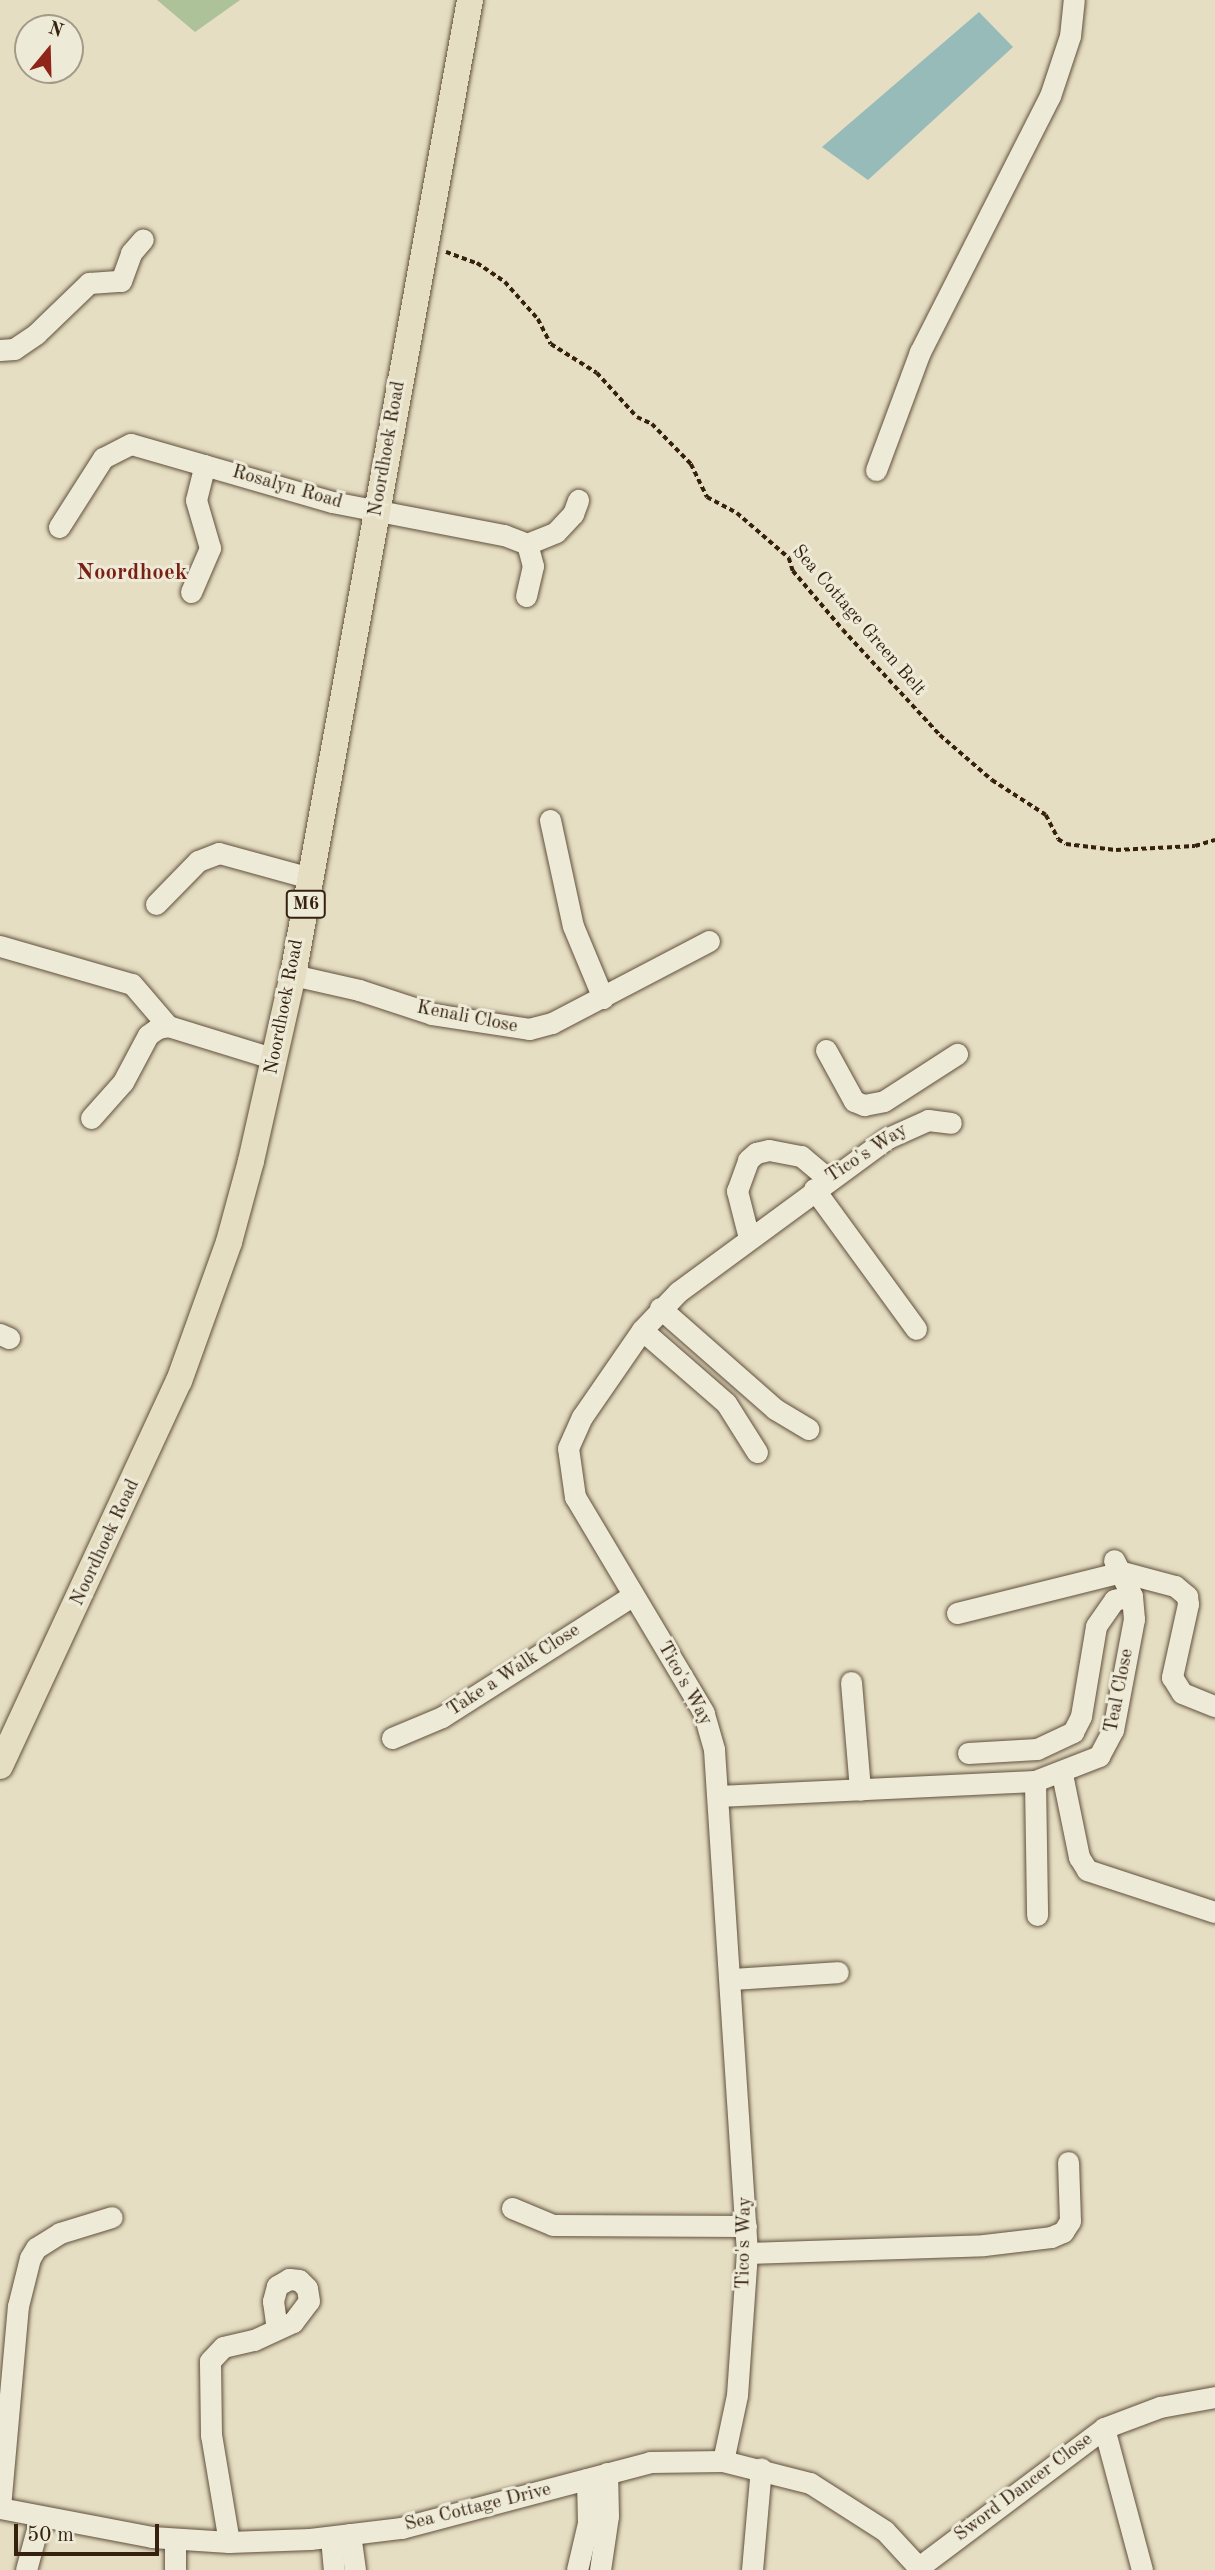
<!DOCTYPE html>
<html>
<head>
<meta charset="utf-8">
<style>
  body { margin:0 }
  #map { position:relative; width:1215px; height:2570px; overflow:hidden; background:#e5dec3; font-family:"Old Standard TT",serif }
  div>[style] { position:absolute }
  .green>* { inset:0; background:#aec299 }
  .water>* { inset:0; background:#96bbb8 }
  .path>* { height:3.5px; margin-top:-1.75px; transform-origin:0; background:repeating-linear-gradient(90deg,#36210f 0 5px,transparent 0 8.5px) }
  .roads { filter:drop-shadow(0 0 2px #62503c) drop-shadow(0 0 2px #62503c) }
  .minor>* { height:21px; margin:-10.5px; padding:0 10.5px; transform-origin:10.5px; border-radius:10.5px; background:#eeead8 }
  .major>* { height:26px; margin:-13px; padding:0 13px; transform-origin:13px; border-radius:13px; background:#e5dec3 }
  span { translate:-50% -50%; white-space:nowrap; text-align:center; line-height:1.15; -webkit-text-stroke:6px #eeead8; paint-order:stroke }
  .shield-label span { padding:2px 5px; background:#eeead8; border:2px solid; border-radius:5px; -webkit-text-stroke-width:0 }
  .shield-label { font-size:18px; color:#36210f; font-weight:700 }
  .street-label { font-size:19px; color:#36210f }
  .quarter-label { font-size:23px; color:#7a1f14; font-weight:700 }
  .north { position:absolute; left:14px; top:14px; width:70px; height:70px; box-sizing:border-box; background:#eeead8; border:2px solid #a49a88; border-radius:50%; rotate:19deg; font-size:19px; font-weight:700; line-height:28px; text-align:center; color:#36210f }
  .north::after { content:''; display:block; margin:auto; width:24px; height:32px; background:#8f2418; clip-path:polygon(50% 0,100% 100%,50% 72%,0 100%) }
  .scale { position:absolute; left:14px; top:2524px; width:145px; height:32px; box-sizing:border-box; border:4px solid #36210f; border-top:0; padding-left:9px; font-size:21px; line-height:24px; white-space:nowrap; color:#36210f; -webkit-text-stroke:5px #eeead8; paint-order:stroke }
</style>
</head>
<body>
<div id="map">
  <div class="green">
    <div style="clip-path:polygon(157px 0,240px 0,195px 32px)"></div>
  </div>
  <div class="water">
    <div style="clip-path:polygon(979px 12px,1013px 47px,868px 180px,822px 147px)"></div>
  </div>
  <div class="path">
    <div style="left:446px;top:252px;width:33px;rotate:20deg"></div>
    <div style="left:477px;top:263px;width:34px;rotate:34deg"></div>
    <div style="left:505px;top:282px;width:50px;rotate:48.3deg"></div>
    <div style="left:538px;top:319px;width:28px;rotate:63deg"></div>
    <div style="left:551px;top:344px;width:54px;rotate:32.2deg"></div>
    <div style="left:597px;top:373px;width:59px;rotate:47.7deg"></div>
    <div style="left:637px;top:417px;width:17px;rotate:25deg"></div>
    <div style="left:652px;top:424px;width:56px;rotate:45.7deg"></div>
    <div style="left:691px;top:464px;width:37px;rotate:64deg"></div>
    <div style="left:707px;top:497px;width:34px;rotate:28deg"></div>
    <div style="left:737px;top:513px;width:69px;rotate:40.9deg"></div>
    <div style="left:789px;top:558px;width:14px;rotate:73deg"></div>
    <div style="left:793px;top:571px;width:77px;rotate:49.7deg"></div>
    <div style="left:843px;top:630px;width:143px;rotate:47.3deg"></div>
    <div style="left:940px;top:735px;width:69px;rotate:40.9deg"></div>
    <div style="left:992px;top:780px;width:64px;rotate:32.9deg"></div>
    <div style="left:1046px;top:815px;width:27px;rotate:63deg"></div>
    <div style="left:1058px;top:839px;width:9px;rotate:32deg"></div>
    <div style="left:1066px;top:844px;width:50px;rotate:6.8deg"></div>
    <div style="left:1116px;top:850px;width:79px;rotate:-2.9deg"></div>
    <div style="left:1195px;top:846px;width:21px;rotate:-17deg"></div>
  </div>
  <div class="roads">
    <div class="minor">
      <div style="left:0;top:350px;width:14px;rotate:-4deg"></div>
      <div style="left:14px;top:349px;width:27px;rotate:-34deg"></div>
      <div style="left:36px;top:334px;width:74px;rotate:-43.9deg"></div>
      <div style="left:89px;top:283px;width:32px;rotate:-4deg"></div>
      <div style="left:121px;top:281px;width:30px;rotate:-70deg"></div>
      <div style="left:131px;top:253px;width:18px;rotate:-49deg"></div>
      <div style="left:876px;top:470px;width:126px;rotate:-69.6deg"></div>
      <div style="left:920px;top:352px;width:287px;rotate:-63.1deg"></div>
      <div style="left:1050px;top:96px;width:63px;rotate:-71.6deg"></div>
      <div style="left:1070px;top:36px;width:36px;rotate:-84deg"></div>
      <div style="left:59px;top:527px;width:82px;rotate:-57.5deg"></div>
      <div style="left:103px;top:458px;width:31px;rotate:-27deg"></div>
      <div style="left:131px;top:444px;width:209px;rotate:16.1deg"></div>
      <div style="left:332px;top:502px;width:175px;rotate:10.9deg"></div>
      <div style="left:504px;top:535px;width:25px;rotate:21deg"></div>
      <div style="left:527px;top:544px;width:31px;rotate:-22deg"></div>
      <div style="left:556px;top:532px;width:25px;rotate:-47deg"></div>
      <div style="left:573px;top:514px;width:15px;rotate:-70deg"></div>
      <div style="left:191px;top:592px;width:48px;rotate:-66.6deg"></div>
      <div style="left:210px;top:548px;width:50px;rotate:-106.3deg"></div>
      <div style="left:196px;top:500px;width:36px;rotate:-76deg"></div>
      <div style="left:526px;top:596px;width:31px;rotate:-77deg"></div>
      <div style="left:533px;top:566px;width:23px;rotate:-105deg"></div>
      <div style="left:550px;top:820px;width:108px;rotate:77.8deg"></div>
      <div style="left:573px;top:926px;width:78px;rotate:67.4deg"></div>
      <div style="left:156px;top:904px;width:60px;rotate:-45.7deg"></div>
      <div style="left:198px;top:861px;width:22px;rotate:-21deg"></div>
      <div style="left:219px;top:853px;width:94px;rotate:15.4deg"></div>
      <div style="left:0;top:946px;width:137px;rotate:16.1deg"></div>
      <div style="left:132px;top:984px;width:55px;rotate:49.4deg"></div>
      <div style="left:293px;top:975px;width:68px;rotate:12.8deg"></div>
      <div style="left:359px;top:990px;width:77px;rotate:18.2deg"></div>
      <div style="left:432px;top:1014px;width:98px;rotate:8.8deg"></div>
      <div style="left:529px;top:1029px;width:24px;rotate:-15deg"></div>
      <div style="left:552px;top:1023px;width:177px;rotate:-27.6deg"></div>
      <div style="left:826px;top:1050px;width:58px;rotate:61.2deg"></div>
      <div style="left:854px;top:1101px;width:11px;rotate:22deg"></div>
      <div style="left:864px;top:1105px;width:20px;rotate:-11deg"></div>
      <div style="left:884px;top:1101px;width:87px;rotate:-32.8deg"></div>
      <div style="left:91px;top:1118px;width:48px;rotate:-48.4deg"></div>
      <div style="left:123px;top:1082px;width:53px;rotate:-62deg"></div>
      <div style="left:148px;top:1035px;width:12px;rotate:-35deg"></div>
      <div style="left:158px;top:1028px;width:10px;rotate:-11deg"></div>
      <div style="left:168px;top:1026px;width:112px;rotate:17.1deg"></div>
      <div style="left:814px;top:1189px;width:173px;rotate:53.9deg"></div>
      <div style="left:749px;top:1238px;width:49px;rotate:-104.3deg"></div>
      <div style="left:737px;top:1191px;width:33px;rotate:-70deg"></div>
      <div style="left:748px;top:1160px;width:11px;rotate:-41deg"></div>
      <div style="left:756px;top:1153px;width:13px;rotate:-13deg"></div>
      <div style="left:769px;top:1150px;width:33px;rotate:11deg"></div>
      <div style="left:801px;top:1156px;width:35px;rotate:40deg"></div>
      <div style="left:660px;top:1308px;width:153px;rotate:41.3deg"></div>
      <div style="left:775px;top:1409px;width:39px;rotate:31deg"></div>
      <div style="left:642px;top:1330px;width:111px;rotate:41deg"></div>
      <div style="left:726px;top:1403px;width:58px;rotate:57.7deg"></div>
      <div style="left:0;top:1334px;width:10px;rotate:24deg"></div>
      <div style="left:957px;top:1613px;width:170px;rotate:-14deg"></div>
      <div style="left:1122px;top:1572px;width:55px;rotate:14.8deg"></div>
      <div style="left:1175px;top:1586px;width:16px;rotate:40deg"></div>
      <div style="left:1187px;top:1596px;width:8px;rotate:83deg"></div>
      <div style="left:1188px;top:1604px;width:75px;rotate:102.4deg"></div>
      <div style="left:1172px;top:1677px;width:19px;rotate:58deg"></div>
      <div style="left:1182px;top:1693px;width:35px;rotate:22deg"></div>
      <div style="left:851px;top:1682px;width:108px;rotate:85.2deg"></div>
      <div style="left:392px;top:1738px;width:54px;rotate:-22.8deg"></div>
      <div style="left:442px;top:1717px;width:225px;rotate:-32.5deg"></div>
      <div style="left:968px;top:1753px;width:69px;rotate:-3.3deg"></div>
      <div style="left:1037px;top:1749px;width:40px;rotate:-25deg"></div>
      <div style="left:1073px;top:1732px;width:18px;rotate:-63deg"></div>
      <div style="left:1081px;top:1716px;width:91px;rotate:-80.5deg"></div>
      <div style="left:1096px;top:1626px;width:32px;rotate:-55deg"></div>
      <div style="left:1114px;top:1600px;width:18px;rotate:-13deg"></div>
      <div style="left:1062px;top:1774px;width:85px;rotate:78.4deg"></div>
      <div style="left:1079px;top:1857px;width:15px;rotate:58deg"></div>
      <div style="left:1087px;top:1870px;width:135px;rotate:18.2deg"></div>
      <div style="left:1035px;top:1781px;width:134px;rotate:89.1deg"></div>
      <div style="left:718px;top:1796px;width:317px;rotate:-2.7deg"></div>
      <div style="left:1035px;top:1781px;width:69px;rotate:-21.3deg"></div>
      <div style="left:1099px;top:1756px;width:30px;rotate:-62deg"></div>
      <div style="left:1113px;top:1730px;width:113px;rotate:-79.3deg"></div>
      <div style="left:1134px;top:1619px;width:23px;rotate:-95deg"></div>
      <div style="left:1132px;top:1596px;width:40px;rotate:-116.6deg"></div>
      <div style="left:731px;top:1979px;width:107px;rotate:-3.7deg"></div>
      <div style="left:512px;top:2208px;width:44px;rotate:22.5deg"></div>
      <div style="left:553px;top:2225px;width:193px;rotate:0.3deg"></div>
      <div style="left:747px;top:2253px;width:237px;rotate:-1.9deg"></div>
      <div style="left:984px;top:2245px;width:67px;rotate:-6.8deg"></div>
      <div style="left:1051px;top:2237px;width:13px;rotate:-23deg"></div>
      <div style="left:1063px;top:2232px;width:13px;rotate:-58deg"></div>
      <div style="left:1070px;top:2221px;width:59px;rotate:-91.9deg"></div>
      <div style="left:1104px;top:2428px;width:147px;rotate:75deg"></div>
      <div style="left:723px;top:2461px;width:67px;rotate:-78deg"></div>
      <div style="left:737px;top:2395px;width:142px;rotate:-86deg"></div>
      <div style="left:747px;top:2253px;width:505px;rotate:-93.75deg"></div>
      <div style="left:714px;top:1749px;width:37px;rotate:-106deg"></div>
      <div style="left:704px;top:1713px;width:252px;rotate:-120.8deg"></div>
      <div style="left:575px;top:1497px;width:49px;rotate:-98.1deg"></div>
      <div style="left:568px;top:1448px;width:34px;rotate:-66deg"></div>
      <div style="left:582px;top:1417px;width:106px;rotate:-55.4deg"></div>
      <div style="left:642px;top:1330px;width:52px;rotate:-46.5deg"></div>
      <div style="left:678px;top:1292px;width:260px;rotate:-36.3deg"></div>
      <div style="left:888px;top:1138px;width:44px;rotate:-24.2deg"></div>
      <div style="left:928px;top:1120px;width:23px;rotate:7deg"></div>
      <div style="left:0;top:2507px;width:202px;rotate:-84.9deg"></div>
      <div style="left:18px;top:2306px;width:49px;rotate:-76deg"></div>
      <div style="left:30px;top:2258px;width:12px;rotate:-59deg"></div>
      <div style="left:36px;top:2248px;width:28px;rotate:-32deg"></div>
      <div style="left:60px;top:2233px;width:54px;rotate:-17.1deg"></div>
      <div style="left:0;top:2508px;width:155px;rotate:10.8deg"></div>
      <div style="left:152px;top:2537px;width:77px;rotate:3.7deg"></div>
      <div style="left:229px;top:2542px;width:81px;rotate:-2.1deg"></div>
      <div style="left:310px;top:2539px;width:92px;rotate:-6.9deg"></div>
      <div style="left:401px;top:2528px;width:258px;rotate:-14.8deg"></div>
      <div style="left:650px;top:2462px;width:73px;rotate:-0.8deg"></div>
      <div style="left:723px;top:2461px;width:90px;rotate:14.2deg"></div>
      <div style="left:810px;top:2483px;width:89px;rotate:32.6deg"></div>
      <div style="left:885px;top:2531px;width:53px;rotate:47.3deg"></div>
      <div style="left:350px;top:2534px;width:36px;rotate:82deg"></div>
      <div style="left:331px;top:2537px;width:33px;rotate:85deg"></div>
      <div style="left:229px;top:2542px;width:109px;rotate:-99.5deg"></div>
      <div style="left:211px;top:2435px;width:74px;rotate:-90.8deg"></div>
      <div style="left:210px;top:2361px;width:19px;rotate:-47deg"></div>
      <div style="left:223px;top:2347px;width:32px;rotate:-13deg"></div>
      <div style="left:254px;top:2340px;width:43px;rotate:-24.8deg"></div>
      <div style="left:293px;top:2322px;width:26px;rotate:-53deg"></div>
      <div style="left:309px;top:2301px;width:13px;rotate:-99deg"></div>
      <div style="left:307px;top:2288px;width:11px;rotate:-135deg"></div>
      <div style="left:299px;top:2280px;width:10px;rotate:-174deg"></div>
      <div style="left:289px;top:2279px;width:14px;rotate:150deg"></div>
      <div style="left:277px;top:2286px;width:16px;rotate:105deg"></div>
      <div style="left:273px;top:2301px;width:27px;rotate:82deg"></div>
      <div style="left:919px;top:2567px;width:231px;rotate:-36.9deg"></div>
      <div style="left:1104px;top:2428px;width:60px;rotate:-20.6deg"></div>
      <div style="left:1160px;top:2407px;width:56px;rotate:-10.3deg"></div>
      <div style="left:26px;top:2570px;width:54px;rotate:-74.9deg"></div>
      <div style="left:175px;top:2570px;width:31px;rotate:-90deg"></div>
      <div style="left:577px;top:2570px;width:48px;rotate:-76.8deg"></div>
      <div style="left:588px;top:2523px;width:44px;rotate:-91.3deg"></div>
      <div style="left:600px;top:2570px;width:55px;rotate:-81.6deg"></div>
      <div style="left:608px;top:2516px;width:43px;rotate:-91.3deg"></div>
      <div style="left:752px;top:2570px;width:102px;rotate:-85deg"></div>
    </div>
    <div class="major">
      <div style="left:0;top:1766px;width:425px;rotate:-65.1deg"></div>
      <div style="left:179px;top:1381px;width:148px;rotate:-70.2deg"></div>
      <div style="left:229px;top:1242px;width:84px;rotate:-74.8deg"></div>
      <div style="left:251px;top:1161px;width:191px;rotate:-77.3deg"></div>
      <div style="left:293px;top:975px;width:991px;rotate:-79.71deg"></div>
    </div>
  </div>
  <div class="shield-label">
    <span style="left:306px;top:904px">M6</span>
  </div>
  <div class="street-label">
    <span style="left:388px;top:449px;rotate:-80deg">Noordhoek Road</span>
    <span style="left:287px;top:488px;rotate:16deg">Rosalyn Road</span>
    <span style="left:858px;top:621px;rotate:49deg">Sea Cottage Green Belt</span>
    <span style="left:285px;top:1007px;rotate:-79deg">Noordhoek Road</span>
    <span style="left:467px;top:1018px;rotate:11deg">Kenali Close</span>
    <span style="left:867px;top:1154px;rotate:-33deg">Tico's Way</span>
    <span style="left:106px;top:1543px;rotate:-65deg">Noordhoek Road</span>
    <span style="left:514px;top:1671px;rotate:-33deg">Take a Walk Close</span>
    <span style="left:684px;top:1684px;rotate:61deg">Tico's Way</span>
    <span style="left:1120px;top:1691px;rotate:-79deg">Teal Close</span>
    <span style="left:745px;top:2243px;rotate:-89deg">Tico's Way</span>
    <span style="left:1024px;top:2488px;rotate:-37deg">Sword Dancer Close</span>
    <span style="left:478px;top:2508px;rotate:-14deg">Sea Cottage Drive</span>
  </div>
  <div class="quarter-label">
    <span style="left:132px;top:573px">Noordhoek</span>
  </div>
  <div class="north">N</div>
  <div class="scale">50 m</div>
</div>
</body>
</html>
